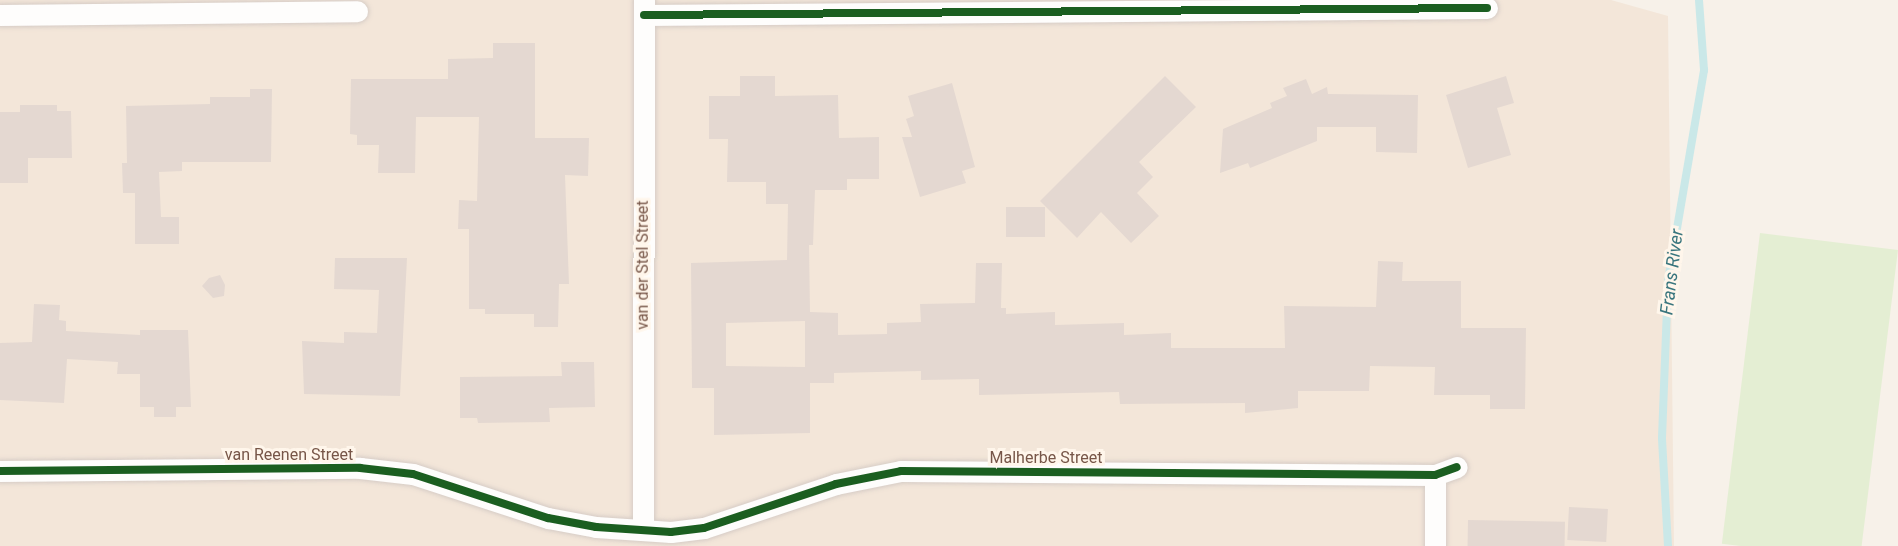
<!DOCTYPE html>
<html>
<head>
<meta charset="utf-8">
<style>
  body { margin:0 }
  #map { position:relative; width:1898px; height:546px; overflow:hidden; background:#f7f1e9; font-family:Roboto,sans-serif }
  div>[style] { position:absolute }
  .residential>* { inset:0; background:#f3e6d9 }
  .green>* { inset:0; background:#e4eed3; transform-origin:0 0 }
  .stream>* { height:8px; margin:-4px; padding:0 4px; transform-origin:4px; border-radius:4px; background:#cae8e8 }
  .building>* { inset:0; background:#e4d8d1; transform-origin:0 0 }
  .roads { filter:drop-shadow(0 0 2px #d6ccc6) drop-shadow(0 0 2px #d6ccc6) }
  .minor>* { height:21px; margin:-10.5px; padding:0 10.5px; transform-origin:10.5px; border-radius:10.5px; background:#fefdfc }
  .cycleway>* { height:8px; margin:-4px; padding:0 4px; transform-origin:4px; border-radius:4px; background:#1b5e20 }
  span { translate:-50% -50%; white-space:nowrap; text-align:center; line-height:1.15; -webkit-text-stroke:6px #fff6eb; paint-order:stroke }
  .street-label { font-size:16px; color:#775648 }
  .water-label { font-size:18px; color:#3a767e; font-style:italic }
</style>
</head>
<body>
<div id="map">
  <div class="residential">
    <div style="clip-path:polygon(0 0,1611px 0,1668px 16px,1674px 546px,0 546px)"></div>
  </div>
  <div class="green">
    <div style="left:1760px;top:233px;width:139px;height:313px;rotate:7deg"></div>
  </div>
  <div class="stream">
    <div style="left:1668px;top:546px;width:108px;rotate:-93.2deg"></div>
    <div style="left:1662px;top:438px;width:157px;rotate:-87.8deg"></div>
    <div style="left:1668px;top:281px;width:214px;rotate:-80.3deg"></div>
    <div style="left:1704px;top:70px;width:70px;rotate:-94.1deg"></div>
  </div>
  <div class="building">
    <div style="clip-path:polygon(493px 43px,535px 43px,535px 138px,589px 138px,588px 176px,565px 175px,569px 284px,559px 284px,558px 327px,534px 327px,534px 314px,485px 314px,485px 309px,469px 309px,469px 229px,458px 229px,459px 200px,477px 201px,479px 117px,416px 117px,415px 173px,378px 173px,379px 145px,357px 145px,357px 135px,350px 134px,351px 79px,448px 79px,448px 59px,493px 58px)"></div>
    <div style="clip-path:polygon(evenodd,740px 76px,775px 76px,775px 96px,838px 95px,839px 138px,879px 137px,879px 179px,847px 179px,847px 190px,815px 190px,813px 245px,809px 245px,810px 312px,838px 313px,838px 335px,887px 334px,887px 323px,921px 322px,920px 304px,975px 303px,976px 263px,1002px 263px,1001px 308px,1006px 308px,1006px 314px,1055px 312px,1055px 325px,1124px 323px,1124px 335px,1171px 333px,1171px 348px,1285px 348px,1284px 306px,1376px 307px,1378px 261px,1403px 262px,1402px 281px,1461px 281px,1461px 328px,1526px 328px,1525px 409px,1490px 409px,1490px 395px,1434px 395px,1435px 367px,1370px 366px,1369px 391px,1298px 391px,1298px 408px,1245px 413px,1245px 403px,1120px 404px,1119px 392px,979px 395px,979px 379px,921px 380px,921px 371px,834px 373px,834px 383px,810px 383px,810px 433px,714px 435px,714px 388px,692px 388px,691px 263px,787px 260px,788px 204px,766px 204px,766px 182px,727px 182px,728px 139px,709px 139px,709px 96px,740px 96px,740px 76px,805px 321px,805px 367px,726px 366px,726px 323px,805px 321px)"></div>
    <div style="clip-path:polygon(1165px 76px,1196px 107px,1139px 162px,1153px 177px,1137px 193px,1159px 216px,1131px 243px,1101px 212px,1077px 238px,1040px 201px)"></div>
    <div style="clip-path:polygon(1506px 76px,1514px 103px,1497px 108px,1511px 155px,1468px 168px,1446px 95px)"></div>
    <div style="clip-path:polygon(1306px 79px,1312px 94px,1327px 87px,1328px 94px,1418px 95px,1417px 153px,1376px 152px,1376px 127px,1317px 127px,1317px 141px,1250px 168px,1248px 163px,1220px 173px,1223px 129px,1272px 108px,1270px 103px,1287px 96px,1283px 88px)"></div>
    <div style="clip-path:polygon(952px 83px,975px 167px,962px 171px,966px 183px,920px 197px,902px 137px,912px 137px,906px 119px,914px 116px,908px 96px)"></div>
    <div style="clip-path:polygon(250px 89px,272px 89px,271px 162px,182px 162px,182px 171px,159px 172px,161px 217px,179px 217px,179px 244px,135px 244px,135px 193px,123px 193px,122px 163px,127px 163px,126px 106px,210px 104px,210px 97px,250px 97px)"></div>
    <div style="clip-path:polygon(20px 105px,57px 105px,57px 111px,71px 111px,72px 158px,28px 158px,28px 183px,0 183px,0 112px,20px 112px)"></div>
    <div style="left:1045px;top:207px;width:30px;height:39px;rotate:90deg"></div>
    <div style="clip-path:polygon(335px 258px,407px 258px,400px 396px,304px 394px,302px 341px,344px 343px,344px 332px,377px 333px,379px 290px,334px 289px)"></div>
    <div style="clip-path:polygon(220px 275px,225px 285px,224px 296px,213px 298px,202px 286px,209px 278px)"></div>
    <div style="clip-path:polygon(34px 304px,60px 305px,59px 320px,66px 321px,66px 331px,140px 335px,140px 330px,188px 330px,191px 407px,176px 407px,176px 417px,154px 417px,154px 407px,140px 407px,140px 374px,117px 374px,118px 362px,67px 359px,64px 403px,0 400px,0 343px,32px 342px)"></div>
    <div style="clip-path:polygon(561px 362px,594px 362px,595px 407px,549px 408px,550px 422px,478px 423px,477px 418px,460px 418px,460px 377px,562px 376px)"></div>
    <div style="left:1569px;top:507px;width:39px;height:33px;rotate:3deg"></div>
    <div style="left:1468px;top:520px;width:97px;height:26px;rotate:1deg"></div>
  </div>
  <div class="roads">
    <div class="minor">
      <div style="left:0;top:15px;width:357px;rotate:-0.6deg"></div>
      <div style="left:644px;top:15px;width:843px;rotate:-0.48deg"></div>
      <div style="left:0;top:471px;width:360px;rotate:-0.5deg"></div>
      <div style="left:360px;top:468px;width:53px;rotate:6.5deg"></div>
      <div style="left:413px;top:474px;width:142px;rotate:18.1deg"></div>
      <div style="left:548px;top:518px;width:49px;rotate:10.6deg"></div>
      <div style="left:596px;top:527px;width:75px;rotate:3.8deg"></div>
      <div style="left:671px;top:532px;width:33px;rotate:-7deg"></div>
      <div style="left:704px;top:528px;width:139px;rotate:-18.4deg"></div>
      <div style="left:836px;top:484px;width:66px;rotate:-11.3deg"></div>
      <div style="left:901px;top:471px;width:534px;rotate:0.43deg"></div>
      <div style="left:1435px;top:475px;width:23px;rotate:-20deg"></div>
      <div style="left:643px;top:530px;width:530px;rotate:-89.89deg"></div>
      <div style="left:1435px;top:546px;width:71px;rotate:-90deg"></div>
    </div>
  </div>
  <div class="cycleway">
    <div style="left:644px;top:15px;width:843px;rotate:-0.48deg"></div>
    <div style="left:0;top:471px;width:360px;rotate:-0.5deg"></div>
    <div style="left:360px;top:468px;width:53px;rotate:6.5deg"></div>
    <div style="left:413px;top:474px;width:142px;rotate:18.1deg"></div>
    <div style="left:548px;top:518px;width:49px;rotate:10.6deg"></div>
    <div style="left:596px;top:527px;width:75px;rotate:3.8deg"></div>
    <div style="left:671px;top:532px;width:33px;rotate:-7deg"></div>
    <div style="left:704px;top:528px;width:139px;rotate:-18.4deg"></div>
    <div style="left:836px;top:484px;width:66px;rotate:-11.3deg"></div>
    <div style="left:901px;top:471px;width:534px;rotate:0.43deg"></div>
    <div style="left:1435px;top:475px;width:23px;rotate:-20deg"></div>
  </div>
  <div class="street-label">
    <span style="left:643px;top:265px;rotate:-90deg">van der Stel Street</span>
    <span style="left:289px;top:455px">van Reenen Street</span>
    <span style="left:1046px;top:458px">Malherbe Street</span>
  </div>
  <div class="water-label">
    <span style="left:1672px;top:272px;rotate:-83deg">Frans River</span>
  </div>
</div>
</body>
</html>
